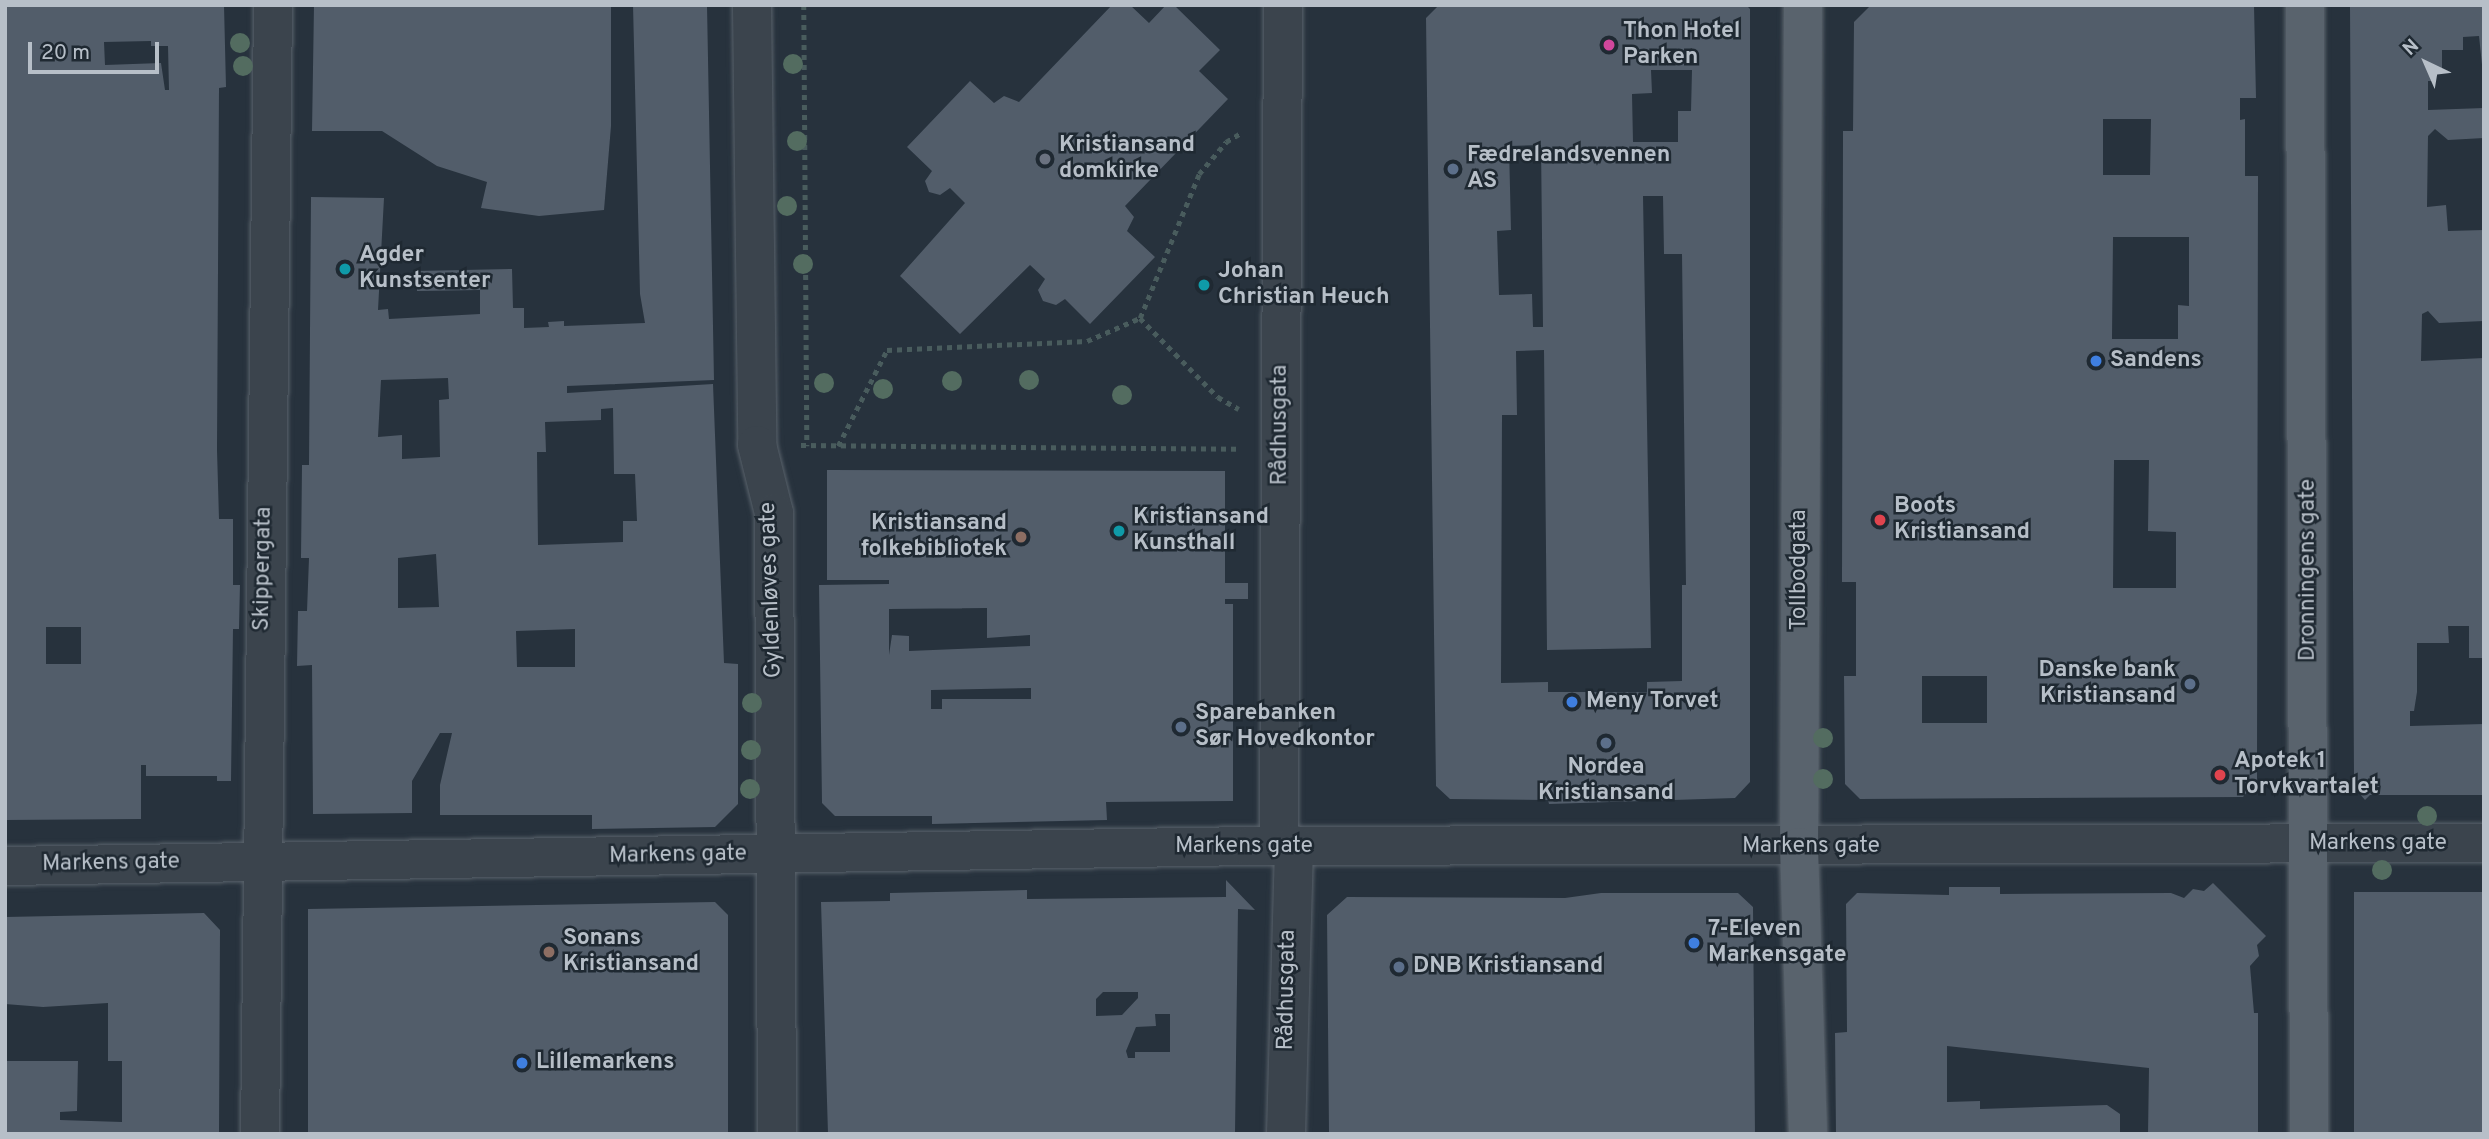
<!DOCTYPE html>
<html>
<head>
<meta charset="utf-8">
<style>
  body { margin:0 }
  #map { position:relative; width:2489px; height:1139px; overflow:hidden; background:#27323d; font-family:Overpass,sans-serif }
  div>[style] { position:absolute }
  .building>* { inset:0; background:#525d6a; transform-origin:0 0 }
  .path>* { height:4.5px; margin-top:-2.25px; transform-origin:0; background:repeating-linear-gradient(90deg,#495c5d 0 5px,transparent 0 10px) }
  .roads { filter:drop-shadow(0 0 2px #59626b) drop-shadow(0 0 2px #59626b) }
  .minor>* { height:38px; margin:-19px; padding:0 19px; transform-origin:19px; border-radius:19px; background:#3b444d }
  .major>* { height:38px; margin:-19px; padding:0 19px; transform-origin:19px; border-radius:19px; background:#59636d }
  .trees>* { width:20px; height:20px; margin:-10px; border-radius:50%; background:#536c60 }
  .dots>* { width:19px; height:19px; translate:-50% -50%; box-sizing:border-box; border:4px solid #1f2932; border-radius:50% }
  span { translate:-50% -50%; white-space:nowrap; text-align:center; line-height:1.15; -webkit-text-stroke:5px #1f2932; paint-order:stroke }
  .poi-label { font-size:23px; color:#b7bfc8; font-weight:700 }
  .left { translate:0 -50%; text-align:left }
  .right { translate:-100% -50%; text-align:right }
  .street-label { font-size:23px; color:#b7bfc8 }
  .frame { position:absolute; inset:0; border:7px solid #b7bfc8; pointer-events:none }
  .north { position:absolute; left:2391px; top:28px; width:70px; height:70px; -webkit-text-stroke:5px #1f2932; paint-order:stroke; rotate:316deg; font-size:19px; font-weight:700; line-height:28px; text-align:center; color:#b7bfc8 }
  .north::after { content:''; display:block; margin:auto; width:24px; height:32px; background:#b7bfc8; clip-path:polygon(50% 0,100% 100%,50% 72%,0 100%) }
  .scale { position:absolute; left:28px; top:42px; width:131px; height:32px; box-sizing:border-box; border:4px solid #b7bfc8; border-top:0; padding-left:9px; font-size:21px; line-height:24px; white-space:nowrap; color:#b7bfc8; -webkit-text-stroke:5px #1f2932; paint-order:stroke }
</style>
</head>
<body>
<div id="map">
  <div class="building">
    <div style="clip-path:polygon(evenodd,5px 5px,224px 5px,226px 87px,219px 88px,217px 450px,219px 519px,233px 519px,233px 585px,240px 585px,239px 629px,233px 629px,231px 781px,217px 781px,217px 776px,146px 776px,146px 765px,141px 765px,141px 819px,5px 820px,5px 5px,151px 41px,151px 46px,168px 46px,169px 90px,165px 90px,161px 63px,105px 65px,104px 42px,151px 41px,5px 5px,46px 627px,81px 627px,81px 664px,46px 664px,46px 627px)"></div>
    <div style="clip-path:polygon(314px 5px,611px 5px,611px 126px,604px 210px,539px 216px,481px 208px,487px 182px,437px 166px,382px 131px,312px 131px)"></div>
    <div style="clip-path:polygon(evenodd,633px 5px,707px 5px,714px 380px,567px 386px,567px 393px,713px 384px,724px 663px,738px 664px,738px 804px,715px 827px,592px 829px,592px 815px,440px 815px,440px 785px,452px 733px,440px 733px,412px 781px,412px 813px,313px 814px,312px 665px,297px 666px,298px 611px,307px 611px,309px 558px,301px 558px,302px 465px,309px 465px,311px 197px,384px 198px,378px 310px,388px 309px,389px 319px,480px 314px,480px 290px,417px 291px,416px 271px,512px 269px,513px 308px,524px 308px,524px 328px,549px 327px,548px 322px,564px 321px,564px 326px,645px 323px,640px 294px,633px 5px,448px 378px,449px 399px,439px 400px,440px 457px,402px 459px,402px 435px,378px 437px,381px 380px,448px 378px,633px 5px,613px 408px,614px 474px,635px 474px,637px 521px,623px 521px,623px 542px,538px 545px,537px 452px,546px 452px,545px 422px,601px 420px,601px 409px,613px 408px,633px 5px,436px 554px,439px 607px,398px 608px,398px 558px,436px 554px,633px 5px,575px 629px,575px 667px,517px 667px,516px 631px,575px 629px)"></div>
    <div style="clip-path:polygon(1112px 5px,1130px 5px,1149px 23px,1166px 5px,1174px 5px,1220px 50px,1199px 71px,1228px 99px,1125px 206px,1134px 217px,1127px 231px,1155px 257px,1090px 324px,1065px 299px,1056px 305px,1043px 301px,1038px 290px,1045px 279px,1030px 265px,960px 334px,900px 276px,965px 203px,950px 188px,940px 195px,929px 192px,925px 181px,932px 171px,907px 147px,970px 81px,994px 103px,1004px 96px,1019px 102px)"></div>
    <div style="clip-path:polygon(evenodd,1439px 5px,1746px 5px,1750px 9px,1750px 782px,1735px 798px,1549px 804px,1548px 800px,1450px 799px,1436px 786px,1426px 18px,1439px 5px,1651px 70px,1692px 70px,1691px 111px,1678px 111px,1678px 142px,1633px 142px,1632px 94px,1652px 93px,1651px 70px,1439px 5px,1541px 145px,1543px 327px,1533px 327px,1532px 294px,1499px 295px,1497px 231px,1511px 230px,1509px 146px,1541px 145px,1439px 5px,1643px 196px,1663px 196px,1664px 254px,1682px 254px,1686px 585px,1682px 585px,1682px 681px,1647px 682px,1647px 692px,1548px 692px,1548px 682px,1501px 683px,1502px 415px,1517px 415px,1516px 351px,1544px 350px,1547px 650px,1651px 648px,1643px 196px)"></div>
    <div style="clip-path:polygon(evenodd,1871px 5px,2254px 5px,2256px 98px,2240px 98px,2240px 120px,2245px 119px,2245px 176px,2258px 176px,2257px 780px,2243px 797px,1860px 799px,1845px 784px,1844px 676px,1856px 676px,1856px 582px,1842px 582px,1843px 131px,1853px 131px,1854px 22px,1871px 5px,2103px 119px,2151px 119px,2150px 175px,2103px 175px,2103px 119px,1871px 5px,2113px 237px,2189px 237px,2189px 306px,2178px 305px,2178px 339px,2112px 339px,2113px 237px,1871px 5px,2114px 460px,2149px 460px,2148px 531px,2176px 532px,2176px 588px,2113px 588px,2114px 460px,1871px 5px,1922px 676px,1987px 676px,1987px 723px,1922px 723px,1922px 676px)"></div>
    <div style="clip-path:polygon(2350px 5px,2484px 5px,2484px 84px,2479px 36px,2463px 37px,2463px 50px,2442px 50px,2442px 69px,2435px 69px,2435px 81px,2428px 81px,2428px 110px,2484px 108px,2484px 138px,2448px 140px,2435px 129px,2428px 136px,2427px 207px,2446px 205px,2448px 231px,2484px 230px,2484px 321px,2439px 323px,2428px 311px,2422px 314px,2421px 361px,2484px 358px,2484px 658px,2469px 658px,2469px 626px,2448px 626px,2449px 643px,2417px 643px,2417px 692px,2414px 711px,2410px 711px,2410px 726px,2484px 724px,2484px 795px,2370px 795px,2365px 800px,2350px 782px,2354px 778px)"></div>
    <div style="clip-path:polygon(evenodd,827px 470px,1225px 471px,1225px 583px,1248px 583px,1248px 599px,1225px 599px,1225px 604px,1233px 604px,1233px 801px,1106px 802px,1107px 820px,932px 824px,932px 816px,835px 816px,822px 803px,819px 585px,889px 584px,889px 580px,827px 580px,827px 470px,987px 608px,987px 638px,1030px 635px,1030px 646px,909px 651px,909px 636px,892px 635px,889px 655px,889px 609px,987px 608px,827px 470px,1031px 688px,1031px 699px,942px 699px,942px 709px,931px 709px,931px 690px,1031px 688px)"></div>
    <div style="clip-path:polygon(evenodd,1226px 880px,1255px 910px,1238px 909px,1235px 1134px,828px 1134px,821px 902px,890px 901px,890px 893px,1027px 890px,1027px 899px,1226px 897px,1226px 880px,1103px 992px,1138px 992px,1138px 998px,1122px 1015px,1096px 1016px,1096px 999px,1103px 992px,1226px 880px,1155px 1014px,1170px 1014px,1170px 1052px,1135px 1052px,1135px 1058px,1128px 1058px,1126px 1051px,1136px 1027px,1156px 1026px,1155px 1014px)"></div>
    <div style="clip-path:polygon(2213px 883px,2266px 936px,2257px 945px,2259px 956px,2250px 966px,2254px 1013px,2258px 1013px,2258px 1134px,2148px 1134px,2149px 1068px,1947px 1046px,1947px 1102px,1980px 1101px,1980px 1109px,2107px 1105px,2120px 1114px,2120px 1134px,1836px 1134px,1835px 1033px,1847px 1032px,1846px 904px,1857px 893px,1949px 895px,1949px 887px,2000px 887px,2000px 894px,2171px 893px,2184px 898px,2193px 889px,2204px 891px)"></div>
    <div style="left:2354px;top:892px;width:130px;height:242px"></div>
    <div style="clip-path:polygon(1601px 893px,1738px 893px,1753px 907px,1755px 1134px,1329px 1134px,1327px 915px,1347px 897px,1565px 898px)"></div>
    <div style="clip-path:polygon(715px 902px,728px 915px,728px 1134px,308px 1134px,308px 909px)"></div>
    <div style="clip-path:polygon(204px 913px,220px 930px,219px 1134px,5px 1134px,7px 1061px,78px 1061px,77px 1111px,60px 1112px,60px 1120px,122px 1122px,122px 1061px,108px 1061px,108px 1003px,43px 1007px,5px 1004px,5px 917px)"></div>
  </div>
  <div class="path">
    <div style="left:804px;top:5px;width:441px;rotate:89.6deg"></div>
    <div style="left:1140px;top:318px;width:111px;rotate:45.4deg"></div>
    <div style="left:1218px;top:397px;width:24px;rotate:30deg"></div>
    <div style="left:801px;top:445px;width:439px;rotate:0.5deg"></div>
    <div style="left:838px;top:446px;width:108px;rotate:-63deg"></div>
    <div style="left:887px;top:350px;width:200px;rotate:-2.6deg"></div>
    <div style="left:1087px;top:341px;width:58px;rotate:-23.5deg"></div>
    <div style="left:1140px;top:318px;width:156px;rotate:-67.7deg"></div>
    <div style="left:1199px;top:174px;width:42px;rotate:-49.8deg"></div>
    <div style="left:1226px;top:142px;width:17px;rotate:-31deg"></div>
  </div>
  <div class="roads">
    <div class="minor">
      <div style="left:752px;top:5px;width:440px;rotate:89.3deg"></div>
      <div style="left:757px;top:445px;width:70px;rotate:76deg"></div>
      <div style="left:774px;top:513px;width:621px;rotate:89.72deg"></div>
      <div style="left:1279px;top:846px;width:841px;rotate:-89.73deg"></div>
      <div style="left:5px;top:866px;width:1244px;rotate:-0.92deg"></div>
      <div style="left:1249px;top:846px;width:1235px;rotate:-0.14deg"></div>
      <div style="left:260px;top:1134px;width:1129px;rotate:-89.34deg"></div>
      <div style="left:1286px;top:1134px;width:289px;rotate:-88.4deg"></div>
    </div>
    <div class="major">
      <div style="left:1803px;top:5px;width:842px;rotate:90.27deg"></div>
      <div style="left:1799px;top:847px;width:287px;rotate:88.2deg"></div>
      <div style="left:2305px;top:5px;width:1129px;rotate:89.8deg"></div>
    </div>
  </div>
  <div class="trees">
    <div style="left:240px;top:43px"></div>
    <div style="left:793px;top:64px"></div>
    <div style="left:243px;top:66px"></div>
    <div style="left:797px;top:141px"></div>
    <div style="left:787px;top:206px"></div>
    <div style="left:803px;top:264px"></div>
    <div style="left:1029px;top:380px"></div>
    <div style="left:952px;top:381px"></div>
    <div style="left:824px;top:383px"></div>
    <div style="left:883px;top:389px"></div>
    <div style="left:1122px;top:395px"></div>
    <div style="left:752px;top:703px"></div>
    <div style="left:1823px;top:738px"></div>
    <div style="left:751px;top:750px"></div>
    <div style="left:1823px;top:779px"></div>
    <div style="left:750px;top:789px"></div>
    <div style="left:2427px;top:816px"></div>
    <div style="left:2382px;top:870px"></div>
  </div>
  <div class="dots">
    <div style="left:1609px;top:45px;background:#d1479c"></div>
    <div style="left:1045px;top:159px;background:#6b7280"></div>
    <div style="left:1453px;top:169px;background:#5c6f8a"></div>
    <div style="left:345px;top:269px;background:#0f9aa8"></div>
    <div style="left:1204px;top:285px;background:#0f9aa8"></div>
    <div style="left:2096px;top:361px;background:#3f7fe0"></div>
    <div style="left:1880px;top:520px;background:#e0444e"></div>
    <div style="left:1119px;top:531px;background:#0f9aa8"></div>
    <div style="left:1021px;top:537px;background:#8d6e63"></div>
    <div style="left:2190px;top:684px;background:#5c6f8a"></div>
    <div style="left:1572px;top:702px;background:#3f7fe0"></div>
    <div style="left:1181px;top:727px;background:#5c6f8a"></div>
    <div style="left:1606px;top:743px;background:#5c6f8a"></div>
    <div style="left:2220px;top:775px;background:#e0444e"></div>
    <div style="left:1694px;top:943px;background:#3f7fe0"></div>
    <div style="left:549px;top:952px;background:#8d6e63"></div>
    <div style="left:1399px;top:967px;background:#5c6f8a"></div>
    <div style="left:522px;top:1063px;background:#3f7fe0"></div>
  </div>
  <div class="poi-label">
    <span class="left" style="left:1623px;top:45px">Thon Hotel<br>Parken</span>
    <span class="left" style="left:1059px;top:159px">Kristiansand<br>domkirke</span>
    <span class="left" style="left:1467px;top:169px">Fædrelandsvennen<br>AS</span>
    <span class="left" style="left:359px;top:269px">Agder<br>Kunstsenter</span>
    <span class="left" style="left:1218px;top:285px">Johan<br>Christian Heuch</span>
    <span class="left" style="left:2110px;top:361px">Sandens</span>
    <span class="left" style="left:1894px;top:520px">Boots<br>Kristiansand</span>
    <span class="left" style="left:1133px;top:531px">Kristiansand<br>Kunsthall</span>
    <span class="right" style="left:1007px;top:537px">Kristiansand<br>folkebibliotek</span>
    <span class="right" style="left:2176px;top:684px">Danske bank<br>Kristiansand</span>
    <span class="left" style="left:1586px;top:702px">Meny Torvet</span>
    <span class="left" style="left:1195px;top:727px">Sparebanken<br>Sør Hovedkontor</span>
    <span class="left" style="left:2234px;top:775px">Apotek 1<br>Torvkvartalet</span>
    <span style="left:1606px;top:781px">Nordea<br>Kristiansand</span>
    <span class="left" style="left:1708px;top:943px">7-Eleven<br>Markensgate</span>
    <span class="left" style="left:563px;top:952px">Sonans<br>Kristiansand</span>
    <span class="left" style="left:1413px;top:967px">DNB Kristiansand</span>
    <span class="left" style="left:536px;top:1063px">Lillemarkens</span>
  </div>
  <div class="street-label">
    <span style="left:1281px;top:425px;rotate:-90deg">Rådhusgata</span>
    <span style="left:264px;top:569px;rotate:-89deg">Skippergata</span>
    <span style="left:1800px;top:570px;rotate:-90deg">Tollbodgata</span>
    <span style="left:2309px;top:570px;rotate:-90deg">Dronningens gate</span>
    <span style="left:772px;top:590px;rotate:-92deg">Gyldenløves gate</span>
    <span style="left:2378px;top:844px">Markens gate</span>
    <span style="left:1244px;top:847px">Markens gate</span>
    <span style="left:1811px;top:847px">Markens gate</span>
    <span style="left:678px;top:856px;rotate:-1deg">Markens gate</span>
    <span style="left:111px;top:864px;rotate:-1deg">Markens gate</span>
    <span style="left:1288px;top:990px;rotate:-89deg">Rådhusgata</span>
  </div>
  <div class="frame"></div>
  <div class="north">N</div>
  <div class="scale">20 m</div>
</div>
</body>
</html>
